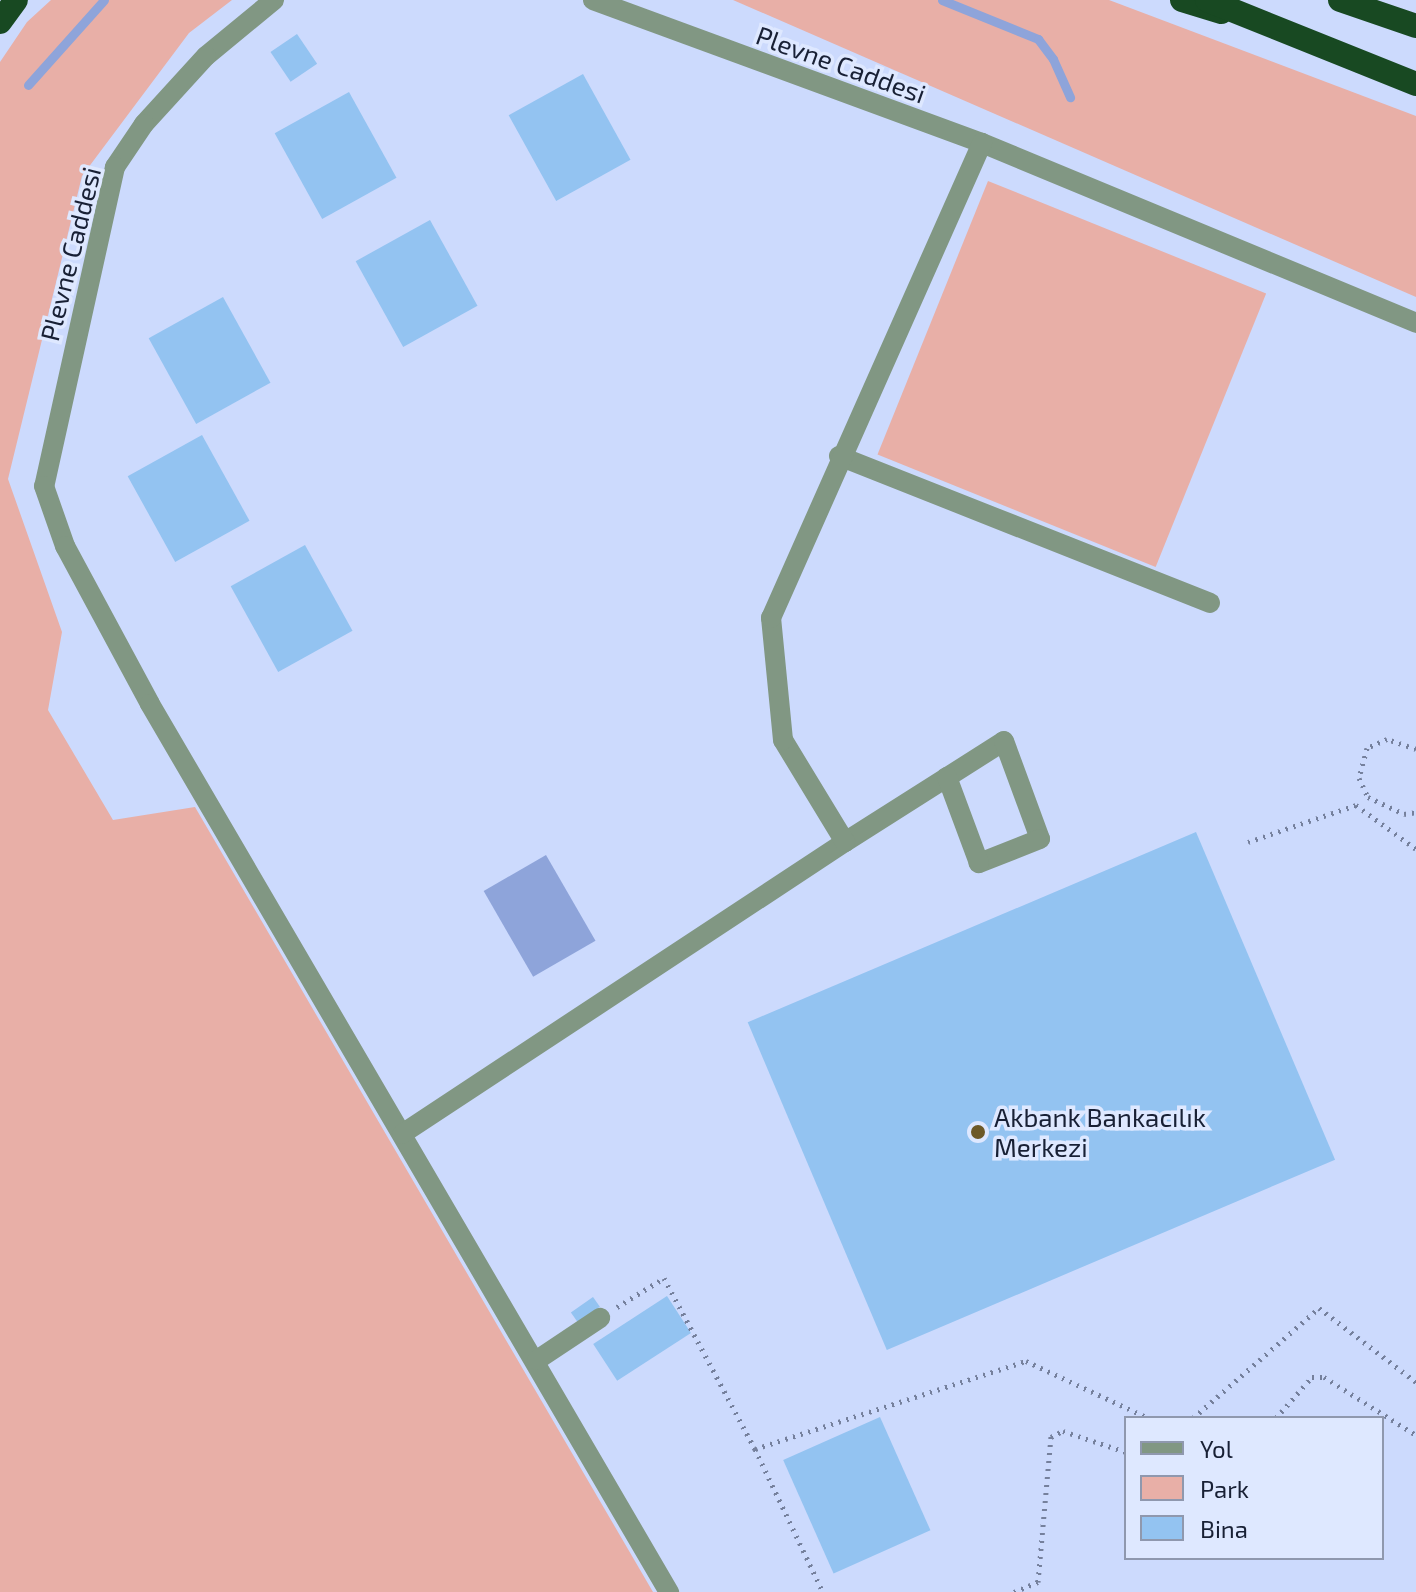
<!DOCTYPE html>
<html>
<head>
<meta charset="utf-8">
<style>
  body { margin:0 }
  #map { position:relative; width:1416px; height:1592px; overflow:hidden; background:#ccdafd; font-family:"Exo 2",sans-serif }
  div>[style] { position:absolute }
  .green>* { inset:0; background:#e8afa7; transform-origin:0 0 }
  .water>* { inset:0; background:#8ea4da; transform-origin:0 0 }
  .stream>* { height:9px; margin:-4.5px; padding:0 4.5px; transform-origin:4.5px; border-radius:4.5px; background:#8ea4da }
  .building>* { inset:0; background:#93c3f1; transform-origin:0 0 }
  .path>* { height:5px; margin-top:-2.5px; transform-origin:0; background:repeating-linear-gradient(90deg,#75809c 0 2px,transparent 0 8px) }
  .minor>* { height:20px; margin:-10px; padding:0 10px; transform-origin:10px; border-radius:10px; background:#819783 }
  .highway>* { height:24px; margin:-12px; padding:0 12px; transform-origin:12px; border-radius:12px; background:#184922 }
  .dots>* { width:22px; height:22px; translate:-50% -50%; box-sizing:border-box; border:4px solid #dee8ff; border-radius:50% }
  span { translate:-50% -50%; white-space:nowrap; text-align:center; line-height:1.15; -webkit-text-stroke:7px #dee8ff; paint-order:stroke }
  .street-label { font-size:26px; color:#182035 }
  .poi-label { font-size:26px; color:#182035 }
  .left { translate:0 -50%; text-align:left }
  .legend { position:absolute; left:1124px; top:1416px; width:260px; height:144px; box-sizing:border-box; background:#dee8ff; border:2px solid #8f98ae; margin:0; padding:10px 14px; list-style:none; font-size:24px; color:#182035 }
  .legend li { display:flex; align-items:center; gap:16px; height:40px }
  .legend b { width:40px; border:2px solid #8f98ae }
</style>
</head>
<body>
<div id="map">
  <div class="green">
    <div style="clip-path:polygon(51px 0,232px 0,189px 33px,82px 176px,8px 479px,62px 632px,48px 710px,113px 820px,195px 807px,653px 1592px,0 1592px,0 62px,27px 22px)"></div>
    <div style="clip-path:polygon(733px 0,1109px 0,1416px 116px,1416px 297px)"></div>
    <div style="left:988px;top:181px;width:300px;height:295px;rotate:22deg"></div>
  </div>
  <div class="water">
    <div style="left:546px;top:855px;width:99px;height:72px;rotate:60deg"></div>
  </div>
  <div class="stream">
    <div style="left:942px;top:0;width:104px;rotate:22.1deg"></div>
    <div style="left:1038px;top:39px;width:25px;rotate:53deg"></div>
    <div style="left:1053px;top:59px;width:42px;rotate:65.9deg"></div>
    <div style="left:28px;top:85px;width:114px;rotate:-48.2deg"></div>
  </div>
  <div class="building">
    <div style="left:297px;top:34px;width:36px;height:32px;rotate:56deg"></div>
    <div style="left:583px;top:74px;width:98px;height:85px;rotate:61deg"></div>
    <div style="left:349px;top:92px;width:98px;height:85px;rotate:61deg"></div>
    <div style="left:430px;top:220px;width:98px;height:85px;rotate:61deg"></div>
    <div style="left:223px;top:297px;width:98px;height:85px;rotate:61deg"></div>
    <div style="left:202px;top:435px;width:98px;height:85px;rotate:61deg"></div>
    <div style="left:305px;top:545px;width:98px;height:85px;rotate:61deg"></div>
    <div style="left:1196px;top:832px;width:356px;height:487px;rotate:67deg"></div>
    <div style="left:667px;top:1296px;width:44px;height:88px;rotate:57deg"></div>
    <div style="left:593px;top:1297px;width:12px;height:27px;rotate:55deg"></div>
    <div style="left:880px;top:1417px;width:124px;height:106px;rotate:66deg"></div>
  </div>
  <div class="path">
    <div style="left:1416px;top:749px;width:31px;rotate:-161deg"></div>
    <div style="left:1387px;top:739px;width:22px;rotate:156deg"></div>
    <div style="left:1367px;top:748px;width:31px;rotate:105deg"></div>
    <div style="left:1359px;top:778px;width:21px;rotate:65deg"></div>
    <div style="left:1368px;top:797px;width:40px;rotate:25deg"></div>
    <div style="left:1404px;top:814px;width:12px;rotate:-9deg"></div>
    <div style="left:1248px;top:842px;width:114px;rotate:-18.9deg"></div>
    <div style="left:1356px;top:805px;width:74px;rotate:36.3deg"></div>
    <div style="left:617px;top:1307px;width:55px;rotate:-31.7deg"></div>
    <div style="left:664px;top:1278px;width:194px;rotate:62deg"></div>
    <div style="left:755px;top:1449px;width:158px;rotate:64.6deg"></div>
    <div style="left:1193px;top:1418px;width:167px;rotate:-41.1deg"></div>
    <div style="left:1319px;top:1308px;width:122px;rotate:37.3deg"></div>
    <div style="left:1276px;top:1418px;width:55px;rotate:-48.7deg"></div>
    <div style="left:1312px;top:1377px;width:12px"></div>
    <div style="left:1324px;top:1377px;width:109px;rotate:32.2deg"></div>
    <div style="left:755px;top:1449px;width:285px;rotate:-18deg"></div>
    <div style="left:1026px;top:1361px;width:135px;rotate:25deg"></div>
    <div style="left:1014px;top:1592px;width:26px;rotate:-23deg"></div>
    <div style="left:1038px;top:1582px;width:146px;rotate:-84.9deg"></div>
    <div style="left:1051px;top:1437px;width:13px;rotate:-27deg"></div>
    <div style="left:1063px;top:1431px;width:66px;rotate:18.4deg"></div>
  </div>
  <div class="minor">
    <div style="left:274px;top:0;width:88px;rotate:140.5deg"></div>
    <div style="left:206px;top:56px;width:92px;rotate:132.4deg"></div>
    <div style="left:144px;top:124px;width:52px;rotate:124deg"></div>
    <div style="left:115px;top:167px;width:327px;rotate:102.5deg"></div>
    <div style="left:44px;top:486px;width:64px;rotate:70.7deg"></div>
    <div style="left:65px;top:546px;width:179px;rotate:61.7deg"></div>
    <div style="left:150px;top:704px;width:1029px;rotate:59.7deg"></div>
    <div style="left:593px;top:0;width:414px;rotate:20.2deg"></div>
    <div style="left:982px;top:143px;width:470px;rotate:22.5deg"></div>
    <div style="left:839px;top:456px;width:399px;rotate:21.6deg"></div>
    <div style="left:845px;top:842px;width:188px;rotate:-32.4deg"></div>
    <div style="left:1004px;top:741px;width:104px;rotate:69.8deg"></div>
    <div style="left:1040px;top:839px;width:66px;rotate:158.5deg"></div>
    <div style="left:979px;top:863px;width:92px;rotate:-110.4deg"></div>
    <div style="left:402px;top:1134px;width:531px;rotate:-33.39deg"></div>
    <div style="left:845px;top:842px;width:119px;rotate:-121.3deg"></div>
    <div style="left:783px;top:740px;width:123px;rotate:-95.6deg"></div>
    <div style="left:771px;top:618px;width:520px;rotate:-66.05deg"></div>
    <div style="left:537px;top:1360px;width:76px;rotate:-33.7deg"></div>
  </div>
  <div class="highway">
    <div style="left:1182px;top:0;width:41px;rotate:17.1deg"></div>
    <div style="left:1207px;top:0;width:225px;rotate:21.9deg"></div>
    <div style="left:1340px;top:0;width:80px;rotate:18.9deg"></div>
    <div style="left:0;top:22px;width:27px;rotate:-54deg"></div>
  </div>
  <div class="dots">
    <div style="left:978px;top:1132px;background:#6d5928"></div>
  </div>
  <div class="street-label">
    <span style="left:841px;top:64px;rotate:20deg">Plevne Caddesi</span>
    <span style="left:70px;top:254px;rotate:-76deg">Plevne Caddesi</span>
  </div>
  <div class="poi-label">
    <span class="left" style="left:994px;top:1132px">Akbank Bankacılık<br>Merkezi</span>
  </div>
  <ul class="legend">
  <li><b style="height:10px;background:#819783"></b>Yol</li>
  <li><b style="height:22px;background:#e8afa7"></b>Park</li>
  <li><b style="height:22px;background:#93c3f1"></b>Bina</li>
  </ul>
</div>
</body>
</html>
